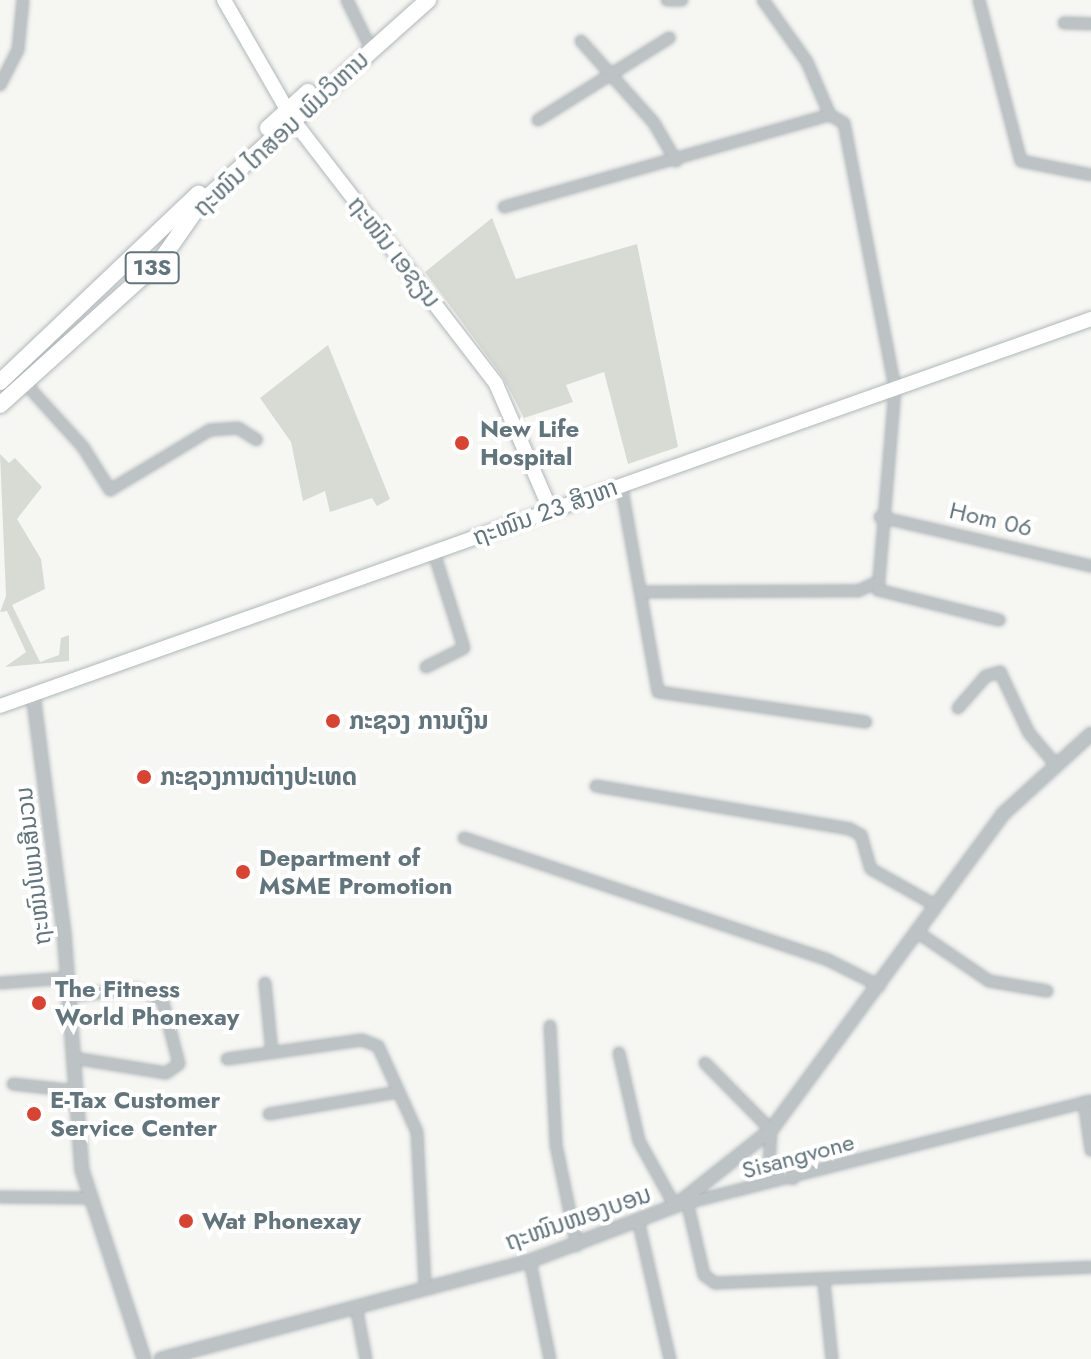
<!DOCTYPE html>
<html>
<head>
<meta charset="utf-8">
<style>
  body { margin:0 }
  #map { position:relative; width:1091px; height:1359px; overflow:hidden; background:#f6f6f3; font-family:Jost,"Noto Sans Lao",sans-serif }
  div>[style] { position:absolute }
  .green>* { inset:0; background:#d7dbd3 }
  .roads { filter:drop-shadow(0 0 2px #b0b7ba) drop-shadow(0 0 2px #b0b7ba) }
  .minor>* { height:10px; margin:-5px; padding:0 5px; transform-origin:5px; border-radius:5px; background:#bdc3c5 }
  .tertiary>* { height:12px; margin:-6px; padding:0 6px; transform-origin:6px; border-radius:6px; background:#bdc3c5 }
  .secondary>* { height:14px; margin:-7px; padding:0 7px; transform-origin:7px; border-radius:7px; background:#fff }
  .trunk>* { height:16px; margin:-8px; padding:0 8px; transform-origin:8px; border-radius:8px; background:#fff }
  .dots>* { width:22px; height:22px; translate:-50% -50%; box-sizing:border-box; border:4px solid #fff; border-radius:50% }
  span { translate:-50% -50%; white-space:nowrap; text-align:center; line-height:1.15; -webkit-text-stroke:8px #fff; paint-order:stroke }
  .shield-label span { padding:2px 6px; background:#fff; border:2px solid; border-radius:6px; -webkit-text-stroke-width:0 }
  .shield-label { font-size:22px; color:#63757c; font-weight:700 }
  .street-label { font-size:24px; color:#63757c }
  .poi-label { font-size:24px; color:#63757c; font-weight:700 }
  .left { translate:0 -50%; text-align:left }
</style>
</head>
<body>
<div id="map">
  <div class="green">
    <div style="clip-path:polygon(492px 218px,516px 279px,637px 244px,678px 447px,628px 464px,604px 372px,566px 385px,573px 402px,524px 418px,503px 377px,425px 272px)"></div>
    <div style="clip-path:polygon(328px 345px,390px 499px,377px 506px,372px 498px,330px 512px,325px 491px,303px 501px,291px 442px,260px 398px)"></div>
    <div style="clip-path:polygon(0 454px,9px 463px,15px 458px,42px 487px,17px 519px,41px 559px,45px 589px,12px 605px,40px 662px,59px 655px,61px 638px,69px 635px,69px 661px,5px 667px,26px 652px,7px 611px,0 612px,6px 596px)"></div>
  </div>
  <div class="roads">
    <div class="minor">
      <div style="left:347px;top:0;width:46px;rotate:64deg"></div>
      <div style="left:667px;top:0;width:15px"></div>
      <div style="left:763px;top:0;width:76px;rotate:54.6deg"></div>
      <div style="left:807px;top:62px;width:58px;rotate:66.5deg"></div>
      <div style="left:830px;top:115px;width:16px;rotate:30deg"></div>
      <div style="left:844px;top:123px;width:271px;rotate:79.1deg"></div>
      <div style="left:895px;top:389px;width:202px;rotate:94.8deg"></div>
      <div style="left:878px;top:590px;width:125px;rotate:13.9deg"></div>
      <div style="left:979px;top:0;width:166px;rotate:75.4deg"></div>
      <div style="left:1021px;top:161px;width:71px;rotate:11.3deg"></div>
      <div style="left:1064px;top:23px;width:27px;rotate:2deg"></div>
      <div style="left:581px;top:41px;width:110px;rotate:48.3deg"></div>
      <div style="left:654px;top:123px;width:44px;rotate:59.9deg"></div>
      <div style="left:0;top:85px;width:39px;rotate:-63deg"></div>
      <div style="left:18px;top:50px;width:50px;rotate:-84.3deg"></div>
      <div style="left:538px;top:120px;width:155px;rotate:-32deg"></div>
      <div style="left:504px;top:207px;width:339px;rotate:-15.8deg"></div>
      <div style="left:24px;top:382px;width:88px;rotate:47.8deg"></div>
      <div style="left:83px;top:447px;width:51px;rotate:57.9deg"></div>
      <div style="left:110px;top:490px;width:117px;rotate:-31deg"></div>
      <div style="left:210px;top:430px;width:28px;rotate:-4deg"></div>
      <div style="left:238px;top:428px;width:22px;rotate:32deg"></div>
      <div style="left:621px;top:484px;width:211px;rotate:79.9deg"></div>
      <div style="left:658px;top:692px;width:210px;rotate:8.2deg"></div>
      <div style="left:880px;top:517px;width:217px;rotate:13.1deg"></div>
      <div style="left:643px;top:592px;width:215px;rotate:-0.3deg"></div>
      <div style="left:858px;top:591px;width:19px;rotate:-25deg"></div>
      <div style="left:426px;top:667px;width:42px;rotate:-26.6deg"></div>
      <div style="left:464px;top:648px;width:100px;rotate:-107.5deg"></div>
      <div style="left:958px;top:708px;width:43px;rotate:-48.8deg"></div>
      <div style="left:986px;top:676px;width:15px;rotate:-16deg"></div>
      <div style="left:1000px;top:672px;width:68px;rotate:64.6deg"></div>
      <div style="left:1029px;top:733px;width:42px;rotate:49.8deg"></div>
      <div style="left:596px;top:786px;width:258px;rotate:9.6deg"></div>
      <div style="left:850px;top:829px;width:13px;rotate:29deg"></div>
      <div style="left:861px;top:835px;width:35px;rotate:74deg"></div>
      <div style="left:871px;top:869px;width:73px;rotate:29.4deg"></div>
      <div style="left:464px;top:838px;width:382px;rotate:18.5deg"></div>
      <div style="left:826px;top:959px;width:60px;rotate:26.6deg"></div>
      <div style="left:917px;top:932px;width:87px;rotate:34.2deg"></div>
      <div style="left:989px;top:981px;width:59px;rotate:9.8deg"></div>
      <div style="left:0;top:983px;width:67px;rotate:-4.3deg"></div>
      <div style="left:265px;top:983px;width:70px;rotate:84.3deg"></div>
      <div style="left:68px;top:996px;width:68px;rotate:-5.9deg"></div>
      <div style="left:136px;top:989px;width:28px;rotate:21deg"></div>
      <div style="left:162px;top:999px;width:67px;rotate:75.3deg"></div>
      <div style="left:179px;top:1064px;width:16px;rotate:145deg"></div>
      <div style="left:166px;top:1073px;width:94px;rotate:-170.8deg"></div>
      <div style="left:550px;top:1026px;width:119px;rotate:87.1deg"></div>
      <div style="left:556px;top:1145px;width:103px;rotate:78.3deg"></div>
      <div style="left:619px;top:1053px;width:90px;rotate:77.2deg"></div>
      <div style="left:639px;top:1141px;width:74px;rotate:61deg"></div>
      <div style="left:675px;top:1206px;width:429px;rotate:-14.2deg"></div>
      <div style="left:227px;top:1059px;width:136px;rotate:-8deg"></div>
      <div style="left:362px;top:1040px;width:17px;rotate:21deg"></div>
      <div style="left:378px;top:1046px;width:94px;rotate:65.6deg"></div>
      <div style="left:417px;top:1132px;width:155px;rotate:87deg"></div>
      <div style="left:705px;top:1063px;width:94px;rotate:45.4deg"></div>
      <div style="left:771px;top:1130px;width:34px;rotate:93deg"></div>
      <div style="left:769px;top:1164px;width:28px;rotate:32deg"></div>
      <div style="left:13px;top:1084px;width:63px;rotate:6.3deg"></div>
      <div style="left:1084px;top:1102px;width:49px;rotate:81.7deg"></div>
      <div style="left:269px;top:1114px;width:131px;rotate:-9.7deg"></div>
      <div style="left:0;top:1197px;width:90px;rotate:0.6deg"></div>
      <div style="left:688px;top:1206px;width:71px;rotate:76.9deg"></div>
      <div style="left:704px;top:1275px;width:14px;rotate:36deg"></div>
      <div style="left:715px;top:1283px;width:376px;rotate:-2.4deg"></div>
      <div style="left:639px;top:1224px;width:139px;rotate:77.1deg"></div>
      <div style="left:530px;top:1261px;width:100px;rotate:78.5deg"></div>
      <div style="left:824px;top:1283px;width:76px;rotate:84deg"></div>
      <div style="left:356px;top:1306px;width:54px;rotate:79.3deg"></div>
    </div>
    <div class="tertiary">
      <div style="left:33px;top:694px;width:240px;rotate:82.6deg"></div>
      <div style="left:64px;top:932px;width:239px;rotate:85.7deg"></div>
      <div style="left:82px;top:1170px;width:199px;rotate:71.8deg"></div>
      <div style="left:161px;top:1359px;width:382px;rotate:-14.9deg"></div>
      <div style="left:530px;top:1261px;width:155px;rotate:-20.8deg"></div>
      <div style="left:675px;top:1206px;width:122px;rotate:-38.4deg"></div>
      <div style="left:771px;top:1130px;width:392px;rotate:-53.7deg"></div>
      <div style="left:1003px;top:814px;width:119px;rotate:-42.3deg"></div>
    </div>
    <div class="secondary">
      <div style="left:224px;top:0;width:138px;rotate:60.1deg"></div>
      <div style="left:293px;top:120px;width:333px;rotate:52.4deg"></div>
      <div style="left:496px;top:384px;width:138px;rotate:66.6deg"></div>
      <div style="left:0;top:706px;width:1158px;rotate:-19.53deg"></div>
    </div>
    <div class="trunk">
      <div style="left:268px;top:128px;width:54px;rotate:-42deg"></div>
      <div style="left:0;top:382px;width:274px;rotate:-43.5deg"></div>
      <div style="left:0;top:405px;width:217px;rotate:-42deg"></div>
      <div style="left:161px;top:260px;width:68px;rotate:-55.1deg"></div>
      <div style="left:200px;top:204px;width:306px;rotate:-41.8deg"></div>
    </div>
  </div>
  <div class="dots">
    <div style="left:462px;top:443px;background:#d64534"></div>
    <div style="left:333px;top:721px;background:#d64534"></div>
    <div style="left:144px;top:777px;background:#d64534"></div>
    <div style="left:243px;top:872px;background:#d64534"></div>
    <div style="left:39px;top:1003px;background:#d64534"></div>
    <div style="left:34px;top:1114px;background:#d64534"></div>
    <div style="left:186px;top:1221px;background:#d64534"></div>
  </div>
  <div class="shield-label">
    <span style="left:152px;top:268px">13S</span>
  </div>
  <div class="street-label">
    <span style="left:281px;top:134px;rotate:-43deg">ຖະໜົນ ໄກສອນ ພົມວິຫານ</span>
    <span style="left:394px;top:252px;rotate:52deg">ຖະໜົນ ເອຊຽນ</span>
    <span style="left:545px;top:512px;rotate:-20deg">ຖະໜົນ 23 ສິງຫາ</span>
    <span style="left:991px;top:519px;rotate:13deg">Hom 06</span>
    <span style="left:33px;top:866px;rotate:-97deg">ຖະໜົນໂພນສີນວນ</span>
    <span style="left:798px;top:1156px;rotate:-15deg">Sisangvone</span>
    <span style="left:578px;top:1218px;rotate:-19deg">ຖະໜົນໜອງບອນ</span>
  </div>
  <div class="poi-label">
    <span class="left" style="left:480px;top:443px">New Life<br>Hospital</span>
    <span class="left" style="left:349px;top:721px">ກະຊວງ ການເງິນ</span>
    <span class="left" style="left:160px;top:777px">ກະຊວງການຕ່າງປະເທດ</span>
    <span class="left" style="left:259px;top:872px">Department of<br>MSME Promotion</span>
    <span class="left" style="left:55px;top:1003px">The Fitness<br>World Phonexay</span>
    <span class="left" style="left:50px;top:1114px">E-Tax Customer<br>Service Center</span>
    <span class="left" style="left:202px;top:1221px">Wat Phonexay</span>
  </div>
</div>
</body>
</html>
